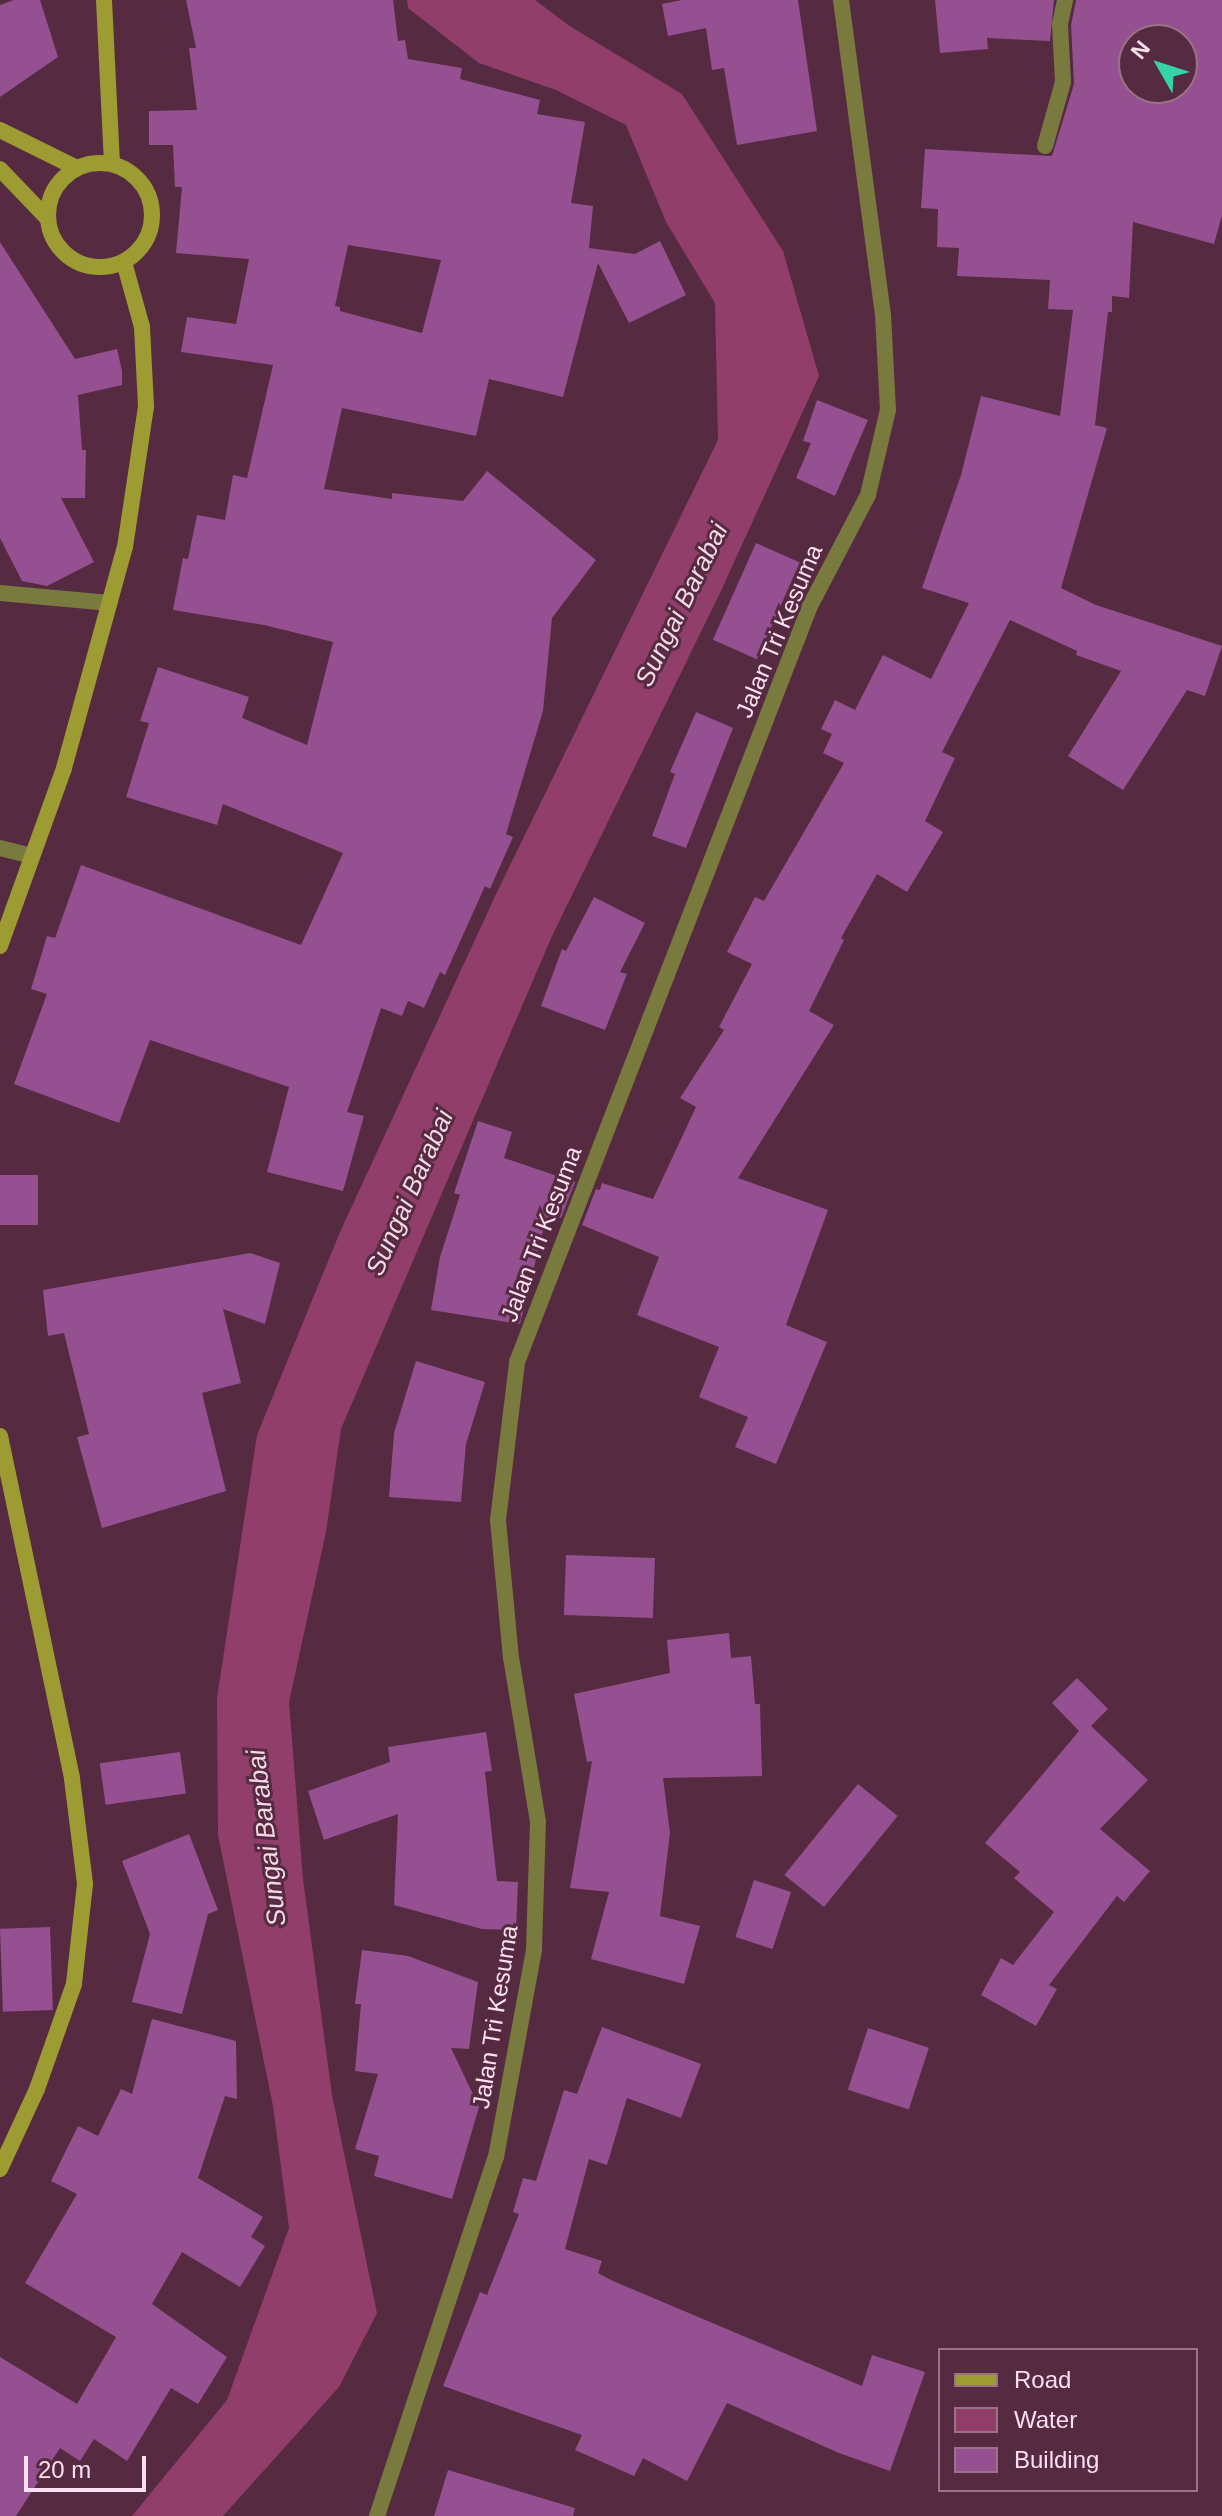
<!DOCTYPE html>
<html>
<head>
<meta charset="utf-8">
<style>
  body { margin:0 }
  #map { position:relative; width:1222px; height:2516px; overflow:hidden; background:#562a41; font-family:Arial,sans-serif }
  div>[style] { position:absolute }
  .water>* { inset:0; background:#913e6b }
  .building>* { inset:0; background:#945090; transform-origin:0 0 }
  .street>* { height:16px; margin:-8px; padding:0 8px; transform-origin:8px; border-radius:8px; background:#797a3d }
  .secondary>* { height:16px; margin:-8px; padding:0 8px; transform-origin:8px; border-radius:8px; background:#9c9c32 }
  .secondary>.ring { margin:-8px; padding:0; box-sizing:content-box; background:none; border:16px solid #9c9c32; border-radius:50% }
  span { translate:-50% -50%; white-space:nowrap; text-align:center; line-height:1.15; -webkit-text-stroke:6px #562a41; paint-order:stroke }
  .street-label { font-size:24px; color:#fde0ed }
  .water-label { font-size:26px; color:#f3dae5; font-style:italic }
  .legend { position:absolute; left:938px; top:2348px; width:260px; height:144px; box-sizing:border-box; background:#562a41; border:2px solid #997386; margin:0; padding:10px 14px; list-style:none; font-size:24px; color:#fde0ed }
  .legend li { display:flex; align-items:center; gap:16px; height:40px }
  .legend b { width:40px; border:2px solid #997386 }
  .north { position:absolute; left:1118px; top:24px; width:80px; height:80px; box-sizing:border-box; background:#562a41; border:2px solid #997386; border-radius:50%; rotate:309deg; font-size:22px; font-weight:700; line-height:32px; text-align:center; color:#fde0ed }
  .north::after { content:''; display:block; margin:auto; width:28px; height:36px; background:#35d4a7; clip-path:polygon(50% 0,100% 100%,50% 72%,0 100%) }
  .scale { position:absolute; left:24px; top:2456px; width:122px; height:36px; box-sizing:border-box; border:4px solid #fde0ed; border-top:0; padding-left:10px; font-size:24px; line-height:28px; white-space:nowrap; color:#fde0ed; -webkit-text-stroke:6px #562a41; paint-order:stroke }
</style>
</head>
<body>
<div id="map">
  <div class="water">
    <div style="clip-path:polygon(407px 0,535px 0,571px 27px,682px 94px,783px 251px,819px 376px,720px 593px,552px 936px,341px 1429px,326px 1532px,289px 1702px,303px 1879px,332px 2095px,377px 2313px,339px 2387px,223px 2516px,132px 2516px,227px 2400px,289px 2228px,273px 2106px,218px 1835px,217px 1698px,257px 1435px,340px 1232px,497px 892px,718px 440px,715px 303px,666px 222px,626px 125px,556px 90px,479px 63px,408px 8px)"></div>
  </div>
  <div class="building">
    <div style="clip-path:polygon(14px 0,40px 0,58px 57px,0 97px,0 5px)"></div>
    <div style="clip-path:polygon(evenodd,186px 0,393px 0,398px 41px,405px 40px,408px 59px,462px 68px,460px 79px,540px 100px,537px 114px,585px 122px,571px 203px,593px 206px,589px 248px,635px 254px,660px 241px,686px 295px,629px 323px,598px 263px,563px 397px,489px 379px,476px 436px,342px 408px,324px 489px,392px 499px,392px 493px,463px 501px,487px 471px,596px 560px,552px 618px,543px 711px,506px 834px,513px 837px,490px 889px,485px 886px,445px 975px,440px 972px,424px 1008px,408px 1001px,402px 1016px,381px 1008px,347px 1112px,364px 1116px,343px 1191px,267px 1172px,289px 1087px,150px 1040px,119px 1123px,14px 1084px,47px 994px,31px 989px,47px 936px,55px 938px,81px 865px,301px 945px,343px 853px,223px 804px,217px 825px,126px 797px,149px 723px,140px 721px,158px 667px,249px 697px,242px 718px,307px 745px,333px 642px,264px 625px,173px 610px,183px 558px,188px 559px,197px 515px,225px 520px,233px 475px,247px 478px,273px 365px,181px 352px,187px 317px,236px 324px,249px 259px,176px 253px,182px 187px,175px 187px,173px 145px,149px 145px,149px 111px,197px 110px,189px 48px,196px 48px,186px 0,348px 245px,441px 260px,422px 333px,340px 311px,340px 307px,335px 306px,348px 245px)"></div>
    <div style="clip-path:polygon(682px 0,798px 0,817px 131px,737px 145px,724px 68px,712px 70px,706px 28px,668px 36px,662px 4px)"></div>
    <div style="clip-path:polygon(935px 0,1054px 0,1050px 41px,987px 38px,988px 49px,940px 53px)"></div>
    <div style="clip-path:polygon(evenodd,1076px 0,1222px 0,1222px 215px,1214px 244px,1133px 222px,1129px 298px,1112px 296px,1112px 312px,1108px 312px,1095px 425px,1107px 428px,1061px 588px,1096px 605px,1222px 646px,1205px 696px,1187px 690px,1123px 790px,1068px 756px,1121px 671px,1076px 655px,1077px 651px,1010px 620px,942px 752px,955px 758px,925px 821px,943px 832px,907px 892px,877px 874px,841px 938px,844px 940px,809px 1011px,834px 1025px,738px 1178px,828px 1210px,786px 1325px,827px 1342px,776px 1464px,735px 1447px,748px 1417px,699px 1397px,719px 1347px,637px 1315px,659px 1257px,582px 1225px,596px 1189px,600px 1190px,602px 1183px,653px 1199px,696px 1107px,680px 1098px,724px 1030px,719px 1027px,752px 964px,727px 952px,755px 897px,764px 901px,844px 763px,823px 753px,832px 734px,821px 729px,835px 700px,855px 710px,883px 655px,931px 679px,969px 603px,922px 588px,961px 475px,981px 396px,1060px 416px,1073px 310px,1048px 309px,1050px 280px,957px 276px,959px 248px,937px 247px,938px 209px,921px 208px,925px 149px,1052px 156px,1074px 84px,1071px 25px,1076px 0,1134px 40px,1182px 40px,1182px 88px,1134px 88px,1134px 40px)"></div>
    <div style="clip-path:polygon(0 242px,75px 359px,117px 349px,122px 371px,122px 385px,78px 395px,82px 450px,86px 450px,85px 498px,61px 498px,94px 562px,47px 586px,22px 581px,0 538px)"></div>
    <div style="clip-path:polygon(817px 400px,868px 420px,835px 496px,796px 478px,811px 443px,803px 441px)"></div>
    <div style="left:756px;top:543px;width:48px;height:106px;rotate:24deg"></div>
    <div style="clip-path:polygon(696px 712px,733px 728px,686px 848px,652px 836px,675px 774px,670px 772px)"></div>
    <div style="clip-path:polygon(594px 897px,645px 923px,620px 972px,627px 974px,605px 1030px,541px 1006px,562px 949px,566px 951px)"></div>
    <div style="clip-path:polygon(478px 1121px,512px 1132px,504px 1158px,575px 1182px,561px 1218px,551px 1215px,545px 1223px,520px 1324px,431px 1310px,440px 1257px,460px 1195px,454px 1193px)"></div>
    <div style="left:0;top:1175px;width:38px;height:50px"></div>
    <div style="clip-path:polygon(250px 1253px,280px 1263px,265px 1324px,223px 1309px,241px 1383px,202px 1393px,226px 1491px,102px 1528px,77px 1437px,89px 1434px,64px 1333px,48px 1336px,43px 1290px)"></div>
    <div style="clip-path:polygon(416px 1361px,485px 1382px,466px 1444px,461px 1502px,389px 1497px,394px 1433px)"></div>
    <div style="left:566px;top:1555px;width:89px;height:60px;rotate:2deg"></div>
    <div style="clip-path:polygon(729px 1633px,731px 1658px,751px 1656px,755px 1704px,760px 1704px,762px 1776px,663px 1778px,670px 1833px,660px 1916px,700px 1926px,684px 1984px,591px 1959px,609px 1892px,570px 1888px,592px 1761px,587px 1762px,574px 1694px,670px 1673px,667px 1640px)"></div>
    <div style="clip-path:polygon(1077px 1678px,1108px 1709px,1091px 1726px,1148px 1780px,1100px 1829px,1150px 1871px,1124px 1902px,1117px 1896px,1049px 1985px,1057px 1989px,1036px 2026px,981px 1995px,1001px 1958px,1013px 1965px,1054px 1912px,1014px 1878px,1020px 1872px,985px 1843px,1079px 1731px,1052px 1703px)"></div>
    <div style="clip-path:polygon(486px 1732px,492px 1771px,485px 1772px,497px 1881px,518px 1882px,516px 1930px,482px 1929px,394px 1905px,398px 1814px,324px 1840px,308px 1791px,390px 1762px,388px 1747px)"></div>
    <div style="left:180px;top:1752px;width:42px;height:81px;rotate:82deg"></div>
    <div style="left:858px;top:1784px;width:51px;height:117px;rotate:39deg"></div>
    <div style="clip-path:polygon(189px 1834px,218px 1910px,208px 1914px,182px 2014px,132px 2002px,150px 1934px,122px 1861px)"></div>
    <div style="left:754px;top:1880px;width:39px;height:60px;rotate:18deg"></div>
    <div style="left:50px;top:1927px;width:83px;height:50px;rotate:88deg"></div>
    <div style="clip-path:polygon(362px 1950px,408px 1956px,478px 1982px,469px 2049px,451px 2048px,479px 2107px,452px 2199px,374px 2176px,379px 2156px,355px 2149px,378px 2074px,355px 2071px,361px 2004px,355px 2004px)"></div>
    <div style="clip-path:polygon(152px 2019px,236px 2041px,237px 2099px,225px 2096px,198px 2178px,263px 2217px,251px 2237px,265px 2246px,240px 2287px,182px 2252px,152px 2304px,227px 2357px,198px 2404px,171px 2388px,127px 2461px,94px 2439px,80px 2461px,60px 2448px,16px 2516px,0 2516px,0 2357px,77px 2404px,116px 2337px,25px 2283px,77px 2194px,51px 2181px,78px 2126px,98px 2136px,121px 2089px,132px 2094px)"></div>
    <div style="clip-path:polygon(602px 2027px,701px 2064px,681px 2118px,627px 2098px,607px 2165px,589px 2159px,565px 2249px,602px 2261px,598px 2273px,613px 2281px,862px 2386px,872px 2355px,925px 2372px,890px 2471px,839px 2453px,727px 2403px,687px 2481px,643px 2458px,634px 2476px,575px 2450px,582px 2435px,443px 2386px,480px 2292px,487px 2295px,519px 2214px,513px 2212px,523px 2178px,536px 2181px,564px 2090px,577px 2094px)"></div>
    <div style="left:868px;top:2028px;width:64px;height:65px;rotate:18deg"></div>
    <div style="clip-path:polygon(448px 2470px,575px 2508px,573px 2516px,434px 2516px)"></div>
  </div>
  <div class="street">
    <div style="left:1045px;top:146px;width:66px;rotate:-74.3deg"></div>
    <div style="left:1063px;top:82px;width:58px;rotate:-93deg"></div>
    <div style="left:1060px;top:24px;width:25px;rotate:-78deg"></div>
    <div style="left:0;top:593px;width:110px;rotate:5.2deg"></div>
    <div style="left:0;top:848px;width:33px;rotate:14deg"></div>
    <div style="left:377px;top:2516px;width:378px;rotate:-71.7deg"></div>
    <div style="left:496px;top:2157px;width:211px;rotate:-79.6deg"></div>
    <div style="left:534px;top:1949px;width:127px;rotate:-88.2deg"></div>
    <div style="left:538px;top:1822px;width:166px;rotate:-99.3deg"></div>
    <div style="left:511px;top:1658px;width:139px;rotate:-95.4deg"></div>
    <div style="left:498px;top:1520px;width:159px;rotate:-83.1deg"></div>
    <div style="left:517px;top:1362px;width:811px;rotate:-68.82deg"></div>
    <div style="left:810px;top:606px;width:125px;rotate:-62.4deg"></div>
    <div style="left:868px;top:495px;width:87px;rotate:-76.8deg"></div>
    <div style="left:888px;top:410px;width:95px;rotate:-93deg"></div>
    <div style="left:883px;top:315px;width:318px;rotate:-97.6deg"></div>
  </div>
  <div class="secondary">
    <div style="left:104px;top:0;width:164px;rotate:87.2deg"></div>
    <div style="left:0;top:130px;width:84px;rotate:26.3deg"></div>
    <div class="ring" style="left:48px;top:163px;width:88px;height:88px"></div>
    <div style="left:0;top:169px;width:69px;rotate:46.2deg"></div>
    <div style="left:0;top:946px;width:189px;rotate:-70.2deg"></div>
    <div style="left:64px;top:768px;width:229px;rotate:-74.6deg"></div>
    <div style="left:125px;top:547px;width:143px;rotate:-81.5deg"></div>
    <div style="left:146px;top:406px;width:79px;rotate:-92.9deg"></div>
    <div style="left:142px;top:327px;width:67px;rotate:-105.5deg"></div>
    <div style="left:0;top:1436px;width:350px;rotate:78.1deg"></div>
    <div style="left:72px;top:1779px;width:106px;rotate:82.9deg"></div>
    <div style="left:85px;top:1884px;width:101px;rotate:96.3deg"></div>
    <div style="left:74px;top:1984px;width:111px;rotate:109.4deg"></div>
    <div style="left:37px;top:2089px;width:88px;rotate:114.8deg"></div>
  </div>
  <div class="street-label">
    <span style="left:779px;top:631px;rotate:-67deg">Jalan Tri Kesuma</span>
    <span style="left:541px;top:1234px;rotate:-69deg">Jalan Tri Kesuma</span>
    <span style="left:495px;top:2017px;rotate:-81deg">Jalan Tri Kesuma</span>
  </div>
  <div class="water-label">
    <span style="left:682px;top:605px;rotate:-64deg">Sungai Barabai</span>
    <span style="left:410px;top:1193px;rotate:-66deg">Sungai Barabai</span>
    <span style="left:267px;top:1838px;rotate:-97deg">Sungai Barabai</span>
  </div>
  <ul class="legend">
  <li><b style="height:10px;background:#9c9c32"></b>Road</li>
  <li><b style="height:22px;background:#913e6b"></b>Water</li>
  <li><b style="height:22px;background:#945090"></b>Building</li>
  </ul>
  <div class="north">N</div>
  <div class="scale">20 m</div>
</div>
</body>
</html>
